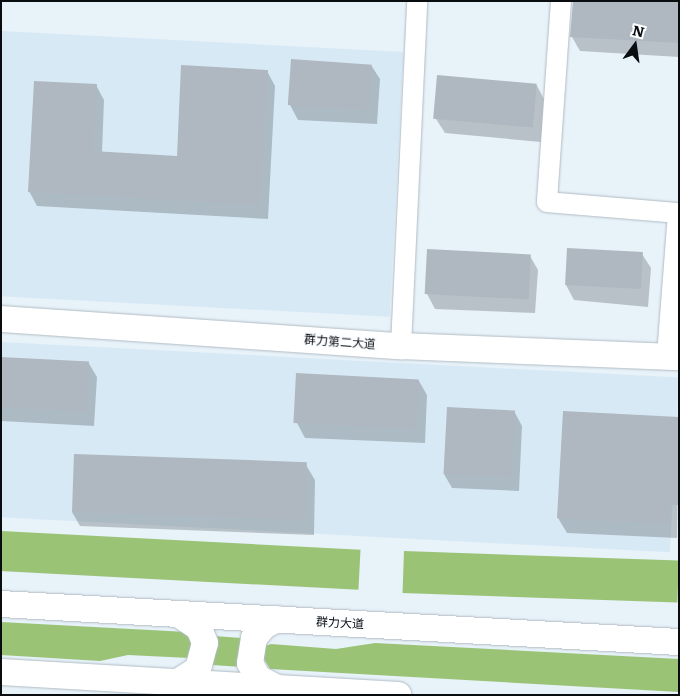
<!DOCTYPE html>
<html>
<head>
<meta charset="utf-8">
<style>
  body { margin:0 }
  #map { position:relative; width:680px; height:696px; overflow:hidden; background:#e7f2f9; font-family:Literata,"Noto Sans SC",serif }
  div>[style] { position:absolute }
  .built>* { inset:0; background:#d8e9f6; transform-origin:0 0 }
  .forest>* { inset:0; background:#9ac376; transform-origin:0 0 }
  .shadow>* { inset:0; background:#0003 }
  .building>* { inset:0; background:#afb8c0; transform-origin:0 0 }
  .roads { filter:drop-shadow(0 0 1px #b1bbc3) drop-shadow(0 0 1px #b1bbc3) }
  .minor>* { height:20px; margin:-10px; padding:0 10px; transform-origin:10px; border-radius:10px; background:#fff }
  .major>* { height:26px; margin:-13px; padding:0 13px; transform-origin:13px; border-radius:13px; background:#fff }
  span { translate:-50% -50%; white-space:nowrap; text-align:center; line-height:1.15; -webkit-text-stroke:4.5px #fbfdff; paint-order:stroke }
  .street-label { font-size:12px; color:#0a0d10 }
  .frame { position:absolute; inset:0; border:2px solid #0a0d10; pointer-events:none }
  .north { position:absolute; left:610px; top:20px; width:50px; height:50px; -webkit-text-stroke:4px #fbfdff; paint-order:stroke; rotate:14deg; font-size:14px; font-weight:700; line-height:20px; text-align:center; color:#0a0d10 }
  .north::after { content:''; display:block; margin:auto; width:18px; height:22px; background:#0a0d10; clip-path:polygon(50% 0,100% 100%,50% 72%,0 100%) }
</style>
</head>
<body>
<div id="map">
  <div class="built">
    <div style="left:1px;top:31px;width:403px;height:265px;rotate:3deg"></div>
    <div style="left:1px;top:342px;width:679px;height:175px;rotate:3deg"></div>
  </div>
  <div class="forest">
    <div style="left:1px;top:531px;width:360px;height:40px;rotate:3deg"></div>
    <div style="left:404px;top:551px;width:275px;height:42px;rotate:2deg"></div>
    <div style="clip-path:polygon(1px 622px,187px 632px,193px 639px,189px 658px,128px 655px,100px 661px,1px 655px)"></div>
    <div style="left:214px;top:636px;width:31px;height:29px;rotate:4deg"></div>
    <div style="clip-path:polygon(375px 643px,679px 659px,679px 692px,270px 669px,262px 656px,265px 646px,271px 644px,336px 649px)"></div>
  </div>
  <div class="shadow">
    <div style="clip-path:polygon(575px 1px,679px 3px,679px 57px,580px 51px,572px 37px)"></div>
    <div style="clip-path:polygon(292px 61px,371px 65px,380px 79px,377px 124px,298px 120px,290px 105px)"></div>
    <div style="clip-path:polygon(267px 71px,275px 86px,268px 219px,37px 206px,29px 191px,96px 85px,104px 100px,102px 153px,178px 157px)"></div>
    <div style="clip-path:polygon(536px 84px,544px 99px,541px 142px,445px 133px,436px 119px)"></div>
    <div style="clip-path:polygon(569px 250px,642px 254px,651px 268px,648px 307px,574px 300px,566px 285px)"></div>
    <div style="clip-path:polygon(428px 251px,530px 256px,538px 270px,535px 313px,435px 309px,427px 294px)"></div>
    <div style="clip-path:polygon(1px 358px,88px 362px,97px 377px,94px 426px,1px 421px)"></div>
    <div style="clip-path:polygon(297px 374px,419px 381px,427px 395px,425px 443px,305px 438px,297px 423px)"></div>
    <div style="clip-path:polygon(514px 411px,522px 426px,519px 491px,452px 488px,444px 474px)"></div>
    <div style="clip-path:polygon(564px 412px,679px 418px,677px 538px,567px 533px,558px 518px)"></div>
    <div style="clip-path:polygon(306px 465px,315px 480px,314px 535px,80px 526px,72px 512px)"></div>
  </div>
  <div class="building">
    <div style="clip-path:polygon(573px 1px,679px 2px,679px 43px,570px 37px)"></div>
    <div style="left:291px;top:59px;width:81px;height:46px;rotate:4deg"></div>
    <div style="clip-path:polygon(181px 65px,268px 70px,260px 205px,28px 192px,34px 81px,97px 84px,93px 151px,177px 156px)"></div>
    <div style="left:437px;top:75px;width:100px;height:44px;rotate:5deg"></div>
    <div style="left:567px;top:248px;width:76px;height:37px;rotate:3deg"></div>
    <div style="left:427px;top:249px;width:104px;height:45px;rotate:3deg"></div>
    <div style="left:1px;top:357px;width:88px;height:50px;rotate:3deg"></div>
    <div style="left:296px;top:373px;width:123px;height:50px;rotate:3deg"></div>
    <div style="left:447px;top:407px;width:68px;height:67px;rotate:3deg"></div>
    <div style="clip-path:polygon(563px 411px,679px 417px,679px 505px,670px 505px,669px 524px,557px 518px)"></div>
    <div style="left:74px;top:454px;width:233px;height:58px;rotate:2deg"></div>
  </div>
  <div class="roads">
    <div class="minor">
      <div style="left:561px;top:1px;width:201px;rotate:94deg"></div>
      <div style="left:547px;top:202px;width:132px;rotate:4.8deg"></div>
      <div style="left:401px;top:346px;width:345px;rotate:-87.3deg"></div>
      <div style="left:667px;top:356px;width:143px;rotate:-85.6deg"></div>
    </div>
    <div class="major">
      <div style="left:1px;top:319px;width:401px;rotate:3.9deg"></div>
      <div style="left:401px;top:346px;width:278px;rotate:2.3deg"></div>
      <div style="left:1px;top:604px;width:679px;rotate:3.21deg"></div>
      <div style="left:1px;top:672px;width:398px;rotate:3.3deg"></div>
      <div style="left:178px;top:682px;width:24px;rotate:-33deg"></div>
      <div style="left:198px;top:669px;width:27px;rotate:-75deg"></div>
      <div style="left:205px;top:643px;width:16px;rotate:-112deg"></div>
      <div style="left:199px;top:628px;width:25px;rotate:-146deg"></div>
      <div style="left:277px;top:688px;width:21px;rotate:-152deg"></div>
      <div style="left:258px;top:678px;width:17px;rotate:-118deg"></div>
      <div style="left:250px;top:663px;width:25px;rotate:-81deg"></div>
      <div style="left:254px;top:638px;width:16px;rotate:-50deg"></div>
      <div style="left:264px;top:626px;width:15px;rotate:-28deg"></div>
    </div>
  </div>
  <div class="street-label">
    <span style="left:340px;top:342px;rotate:4deg">群力第二大道</span>
    <span style="left:340px;top:623px;rotate:3deg">群力大道</span>
  </div>
  <div class="frame"></div>
  <div class="north">N</div>
</div>
</body>
</html>
